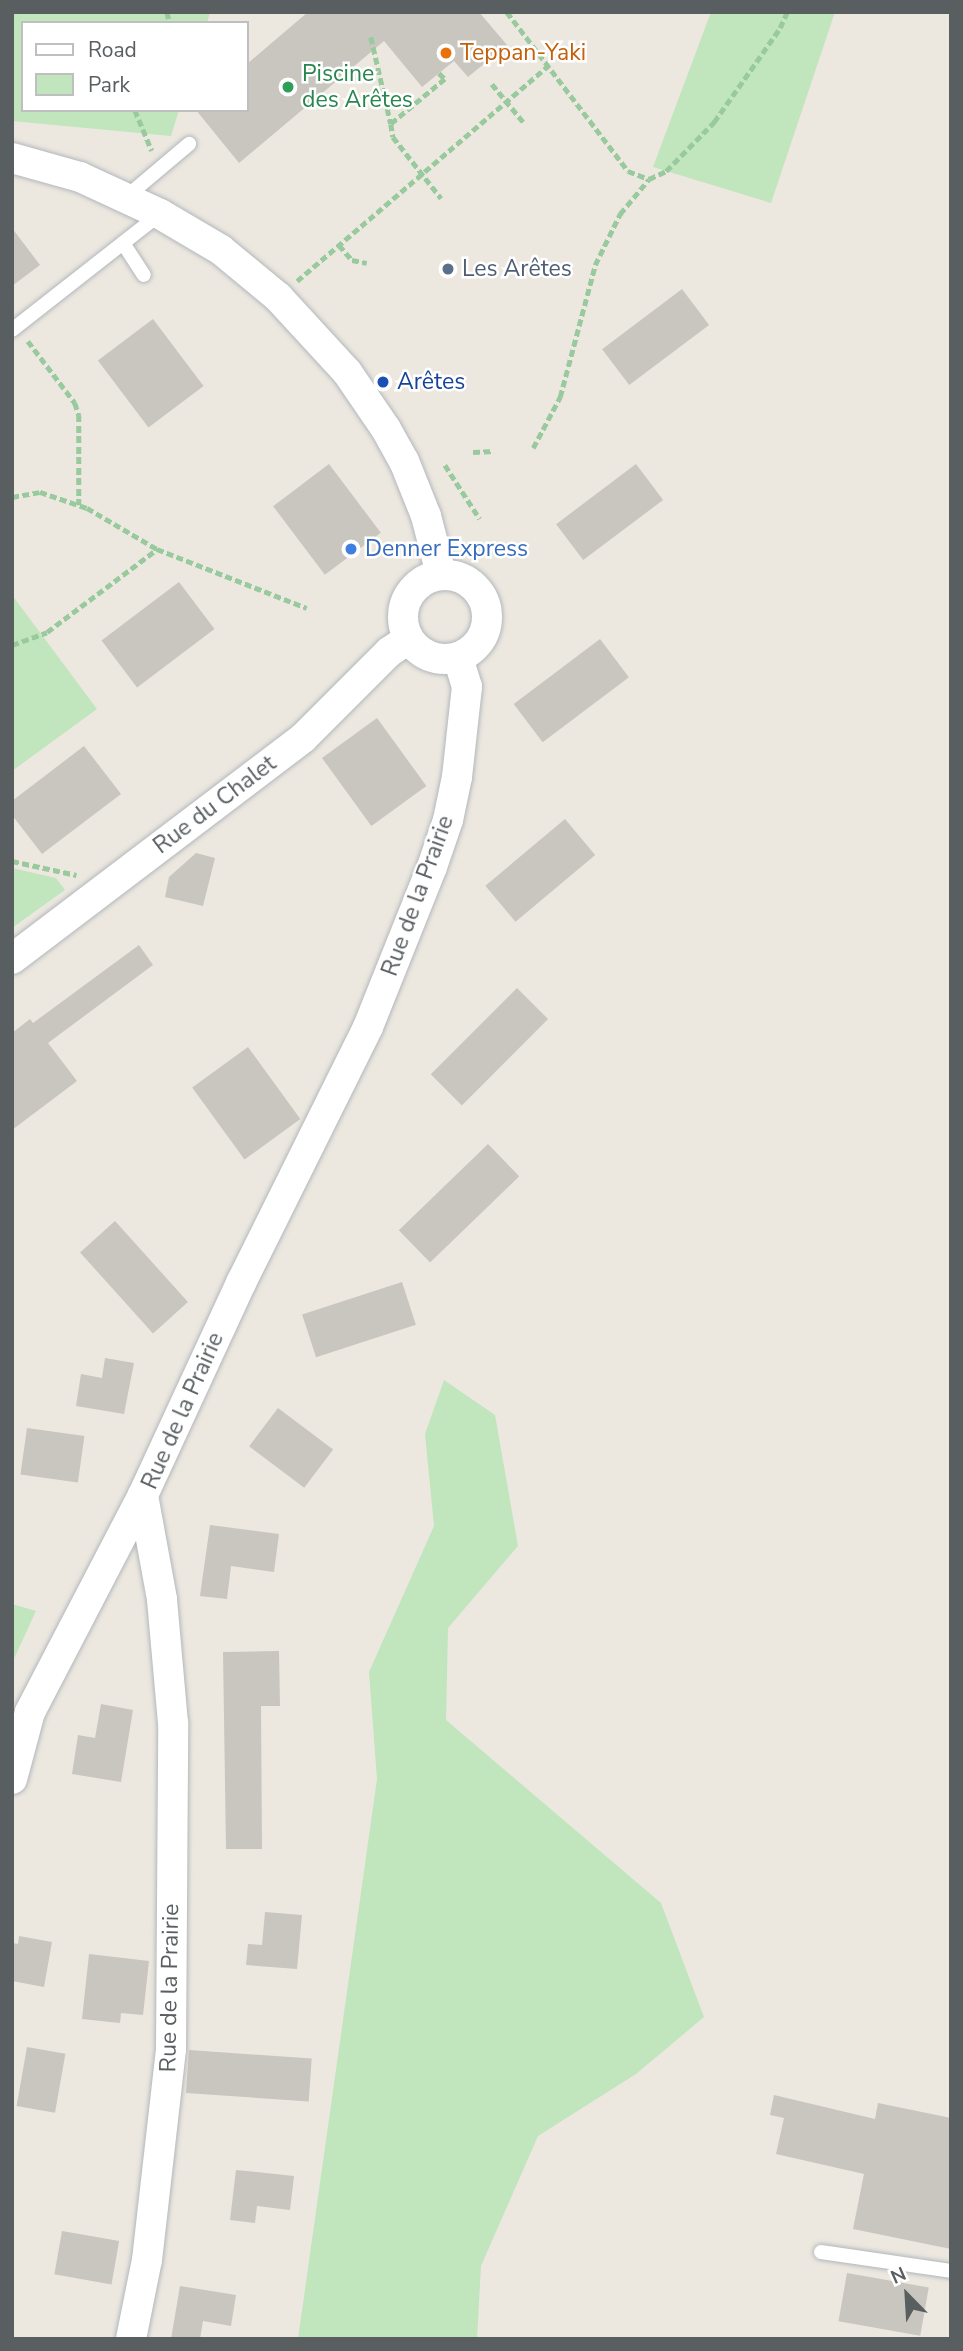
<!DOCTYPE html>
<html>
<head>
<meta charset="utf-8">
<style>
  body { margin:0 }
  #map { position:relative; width:963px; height:2351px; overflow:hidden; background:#ece8e0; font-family:"Nunito Sans",sans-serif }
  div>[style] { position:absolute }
  .green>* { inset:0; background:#c1e5bc }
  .building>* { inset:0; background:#c9c5bf; transform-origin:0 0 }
  .path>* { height:4.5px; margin-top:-2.25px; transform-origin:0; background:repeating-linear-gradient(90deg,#98ca9e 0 7px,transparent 0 10.5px) }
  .roads { filter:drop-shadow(0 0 2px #b3b7bb) drop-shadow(0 0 2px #b3b7bb) }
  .lane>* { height:14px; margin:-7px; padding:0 7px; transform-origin:7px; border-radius:7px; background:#fff }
  .street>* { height:30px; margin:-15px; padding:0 15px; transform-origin:15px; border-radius:15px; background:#fff }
  .street>.ring { margin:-15px; padding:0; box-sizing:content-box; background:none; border:30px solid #fff; border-radius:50% }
  .dots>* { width:19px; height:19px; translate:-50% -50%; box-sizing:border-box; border:4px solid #fff; border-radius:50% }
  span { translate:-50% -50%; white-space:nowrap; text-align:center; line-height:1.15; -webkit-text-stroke:5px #fff; paint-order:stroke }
  .food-label { font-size:23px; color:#c56008 }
  .left { translate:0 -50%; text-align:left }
  .leisure-label { font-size:23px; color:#27864d }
  .service-label { font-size:23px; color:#4e5e75 }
  .transit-label { font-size:23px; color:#164399 }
  .shop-label { font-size:23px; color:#366cbe }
  .street-label { font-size:23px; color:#595e61 }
  .frame { position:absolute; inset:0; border:14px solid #595e61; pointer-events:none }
  .legend { position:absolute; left:21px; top:21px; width:228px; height:91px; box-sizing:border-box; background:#fff; border:2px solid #bdbfc0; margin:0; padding:9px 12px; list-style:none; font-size:21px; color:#595e61 }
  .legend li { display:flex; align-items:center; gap:14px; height:35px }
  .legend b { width:35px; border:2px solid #bdbfc0 }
  .north { position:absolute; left:872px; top:2260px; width:70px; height:70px; -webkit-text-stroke:5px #fff; paint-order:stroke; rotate:336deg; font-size:19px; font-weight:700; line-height:28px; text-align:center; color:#595e61 }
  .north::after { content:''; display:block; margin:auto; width:24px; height:32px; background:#595e61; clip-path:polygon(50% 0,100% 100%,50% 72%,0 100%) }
</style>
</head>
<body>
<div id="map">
  <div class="green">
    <div style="clip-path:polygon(12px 12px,210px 12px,207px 23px,23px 23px,23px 110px,179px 110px,171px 136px,12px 121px)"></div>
    <div style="clip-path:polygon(711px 12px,835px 12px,771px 203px,653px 167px)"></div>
    <div style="clip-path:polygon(12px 595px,97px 709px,12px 771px)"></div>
    <div style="clip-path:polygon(12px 868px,56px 878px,65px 890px,12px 928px)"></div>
    <div style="clip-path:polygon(444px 1380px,495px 1415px,518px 1546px,448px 1628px,446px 1720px,661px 1903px,704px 2017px,636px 2074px,538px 2136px,481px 2266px,477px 2339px,298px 2339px,377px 1779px,369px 1672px,434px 1526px,425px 1434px)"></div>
    <div style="clip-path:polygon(12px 1604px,36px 1611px,12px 1663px)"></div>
  </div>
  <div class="building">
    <div style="clip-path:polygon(308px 12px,479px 12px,507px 45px,468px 77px,454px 61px,422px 87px,384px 41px,239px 163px,196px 110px,247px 110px,247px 64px)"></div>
    <div style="clip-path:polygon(12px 228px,40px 265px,12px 286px)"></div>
    <div style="left:682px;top:289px;width:45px;height:100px;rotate:53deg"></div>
    <div style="left:153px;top:319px;width:84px;height:69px;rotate:53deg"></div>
    <div style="left:329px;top:464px;width:86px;height:70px;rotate:53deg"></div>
    <div style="left:636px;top:464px;width:45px;height:100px;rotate:53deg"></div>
    <div style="left:179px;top:582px;width:59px;height:97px;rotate:53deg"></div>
    <div style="left:600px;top:639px;width:48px;height:108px;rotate:53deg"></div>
    <div style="left:377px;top:718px;width:84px;height:68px;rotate:54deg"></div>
    <div style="clip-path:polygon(84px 746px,121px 794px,42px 854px,12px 815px,12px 801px)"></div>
    <div style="left:565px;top:819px;width:47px;height:104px;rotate:50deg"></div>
    <div style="clip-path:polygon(196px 853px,215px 858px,203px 906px,165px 897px,169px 877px)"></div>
    <div style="clip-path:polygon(139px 945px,153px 965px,48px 1043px,77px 1081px,12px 1130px,12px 1033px,30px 1019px,33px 1023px)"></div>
    <div style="left:517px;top:988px;width:44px;height:122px;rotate:45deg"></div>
    <div style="left:248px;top:1047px;width:89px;height:69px;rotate:54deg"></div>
    <div style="left:488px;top:1144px;width:45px;height:124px;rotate:46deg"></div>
    <div style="left:115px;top:1221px;width:109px;height:47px;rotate:48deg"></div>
    <div style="left:402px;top:1282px;width:45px;height:105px;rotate:72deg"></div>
    <div style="clip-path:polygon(105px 1358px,134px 1363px,124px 1414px,76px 1406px,81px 1374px,102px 1378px)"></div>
    <div style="left:278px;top:1408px;width:69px;height:48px;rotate:37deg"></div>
    <div style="left:27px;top:1428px;width:58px;height:47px;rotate:8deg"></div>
    <div style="clip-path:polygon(210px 1525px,279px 1534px,274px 1572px,231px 1566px,227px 1599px,200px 1596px)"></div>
    <div style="clip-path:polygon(279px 1651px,280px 1706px,261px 1706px,262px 1849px,226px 1849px,223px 1652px)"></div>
    <div style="clip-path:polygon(101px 1704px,133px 1710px,121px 1782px,72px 1774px,78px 1735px,95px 1738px)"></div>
    <div style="clip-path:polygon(265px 1912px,302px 1915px,297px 1969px,246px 1965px,248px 1944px,262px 1945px)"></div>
    <div style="clip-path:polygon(19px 1936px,52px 1942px,44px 1987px,12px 1981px,12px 1943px,18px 1944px)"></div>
    <div style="clip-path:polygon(89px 1954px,149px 1961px,143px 2015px,121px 2013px,120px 2023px,82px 2019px)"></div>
    <div style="left:27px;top:2047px;width:39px;height:60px;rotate:10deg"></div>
    <div style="left:189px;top:2050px;width:123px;height:43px;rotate:4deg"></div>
    <div style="clip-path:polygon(774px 2095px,875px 2119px,878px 2103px,951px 2118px,951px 2249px,853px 2229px,864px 2174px,776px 2154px,784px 2118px,770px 2115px)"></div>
    <div style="clip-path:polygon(236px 2170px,294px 2176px,290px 2210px,257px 2206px,255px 2223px,230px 2220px)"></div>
    <div style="left:62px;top:2231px;width:58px;height:44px;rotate:10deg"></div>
    <div style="left:847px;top:2273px;width:83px;height:49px;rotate:10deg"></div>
    <div style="clip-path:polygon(180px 2286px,236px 2295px,231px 2326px,203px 2321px,200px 2339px,171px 2339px)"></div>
  </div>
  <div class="path">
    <div style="left:167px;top:12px;width:11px;rotate:75deg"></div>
    <div style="left:507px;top:12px;width:200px;rotate:52.7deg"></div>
    <div style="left:628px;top:171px;width:22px;rotate:21deg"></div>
    <div style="left:371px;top:37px;width:89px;rotate:77.1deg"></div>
    <div style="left:439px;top:73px;width:8px;rotate:45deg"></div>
    <div style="left:445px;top:79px;width:70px;rotate:140.2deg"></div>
    <div style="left:391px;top:124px;width:13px;rotate:81deg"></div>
    <div style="left:393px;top:137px;width:78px;rotate:51.8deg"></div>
    <div style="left:492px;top:84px;width:52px;rotate:50.5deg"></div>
    <div style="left:135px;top:110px;width:44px;rotate:67.5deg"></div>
    <div style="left:339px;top:245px;width:20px;rotate:49deg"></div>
    <div style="left:352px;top:260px;width:15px;rotate:11deg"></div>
    <div style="left:297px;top:281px;width:332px;rotate:-40.6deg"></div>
    <div style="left:28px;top:341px;width:78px;rotate:52.8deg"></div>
    <div style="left:75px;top:403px;width:13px;rotate:72deg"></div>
    <div style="left:79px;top:415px;width:90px;rotate:90deg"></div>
    <div style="left:533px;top:448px;width:58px;rotate:-62.1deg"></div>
    <div style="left:560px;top:397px;width:137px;rotate:-75.1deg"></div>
    <div style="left:595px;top:265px;width:57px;rotate:-63.9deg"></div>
    <div style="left:620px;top:214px;width:45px;rotate:-50.4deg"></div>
    <div style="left:649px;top:179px;width:19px;rotate:-25deg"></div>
    <div style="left:666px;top:171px;width:69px;rotate:-45.6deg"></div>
    <div style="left:714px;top:122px;width:115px;rotate:-54.9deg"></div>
    <div style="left:780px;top:28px;width:17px;rotate:-66deg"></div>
    <div style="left:473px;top:452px;width:21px;rotate:-3deg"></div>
    <div style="left:445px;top:465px;width:64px;rotate:57.1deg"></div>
    <div style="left:12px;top:497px;width:28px;rotate:-10deg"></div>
    <div style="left:40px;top:492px;width:50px;rotate:18.8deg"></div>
    <div style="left:87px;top:508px;width:81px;rotate:30.4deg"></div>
    <div style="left:157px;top:549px;width:161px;rotate:21.5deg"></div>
    <div style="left:12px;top:645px;width:37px;rotate:-20deg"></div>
    <div style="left:47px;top:632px;width:138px;rotate:-37deg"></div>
    <div style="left:12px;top:861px;width:66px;rotate:12.3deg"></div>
  </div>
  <div class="roads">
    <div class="lane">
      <div style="left:125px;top:198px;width:84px;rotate:-40.2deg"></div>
      <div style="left:123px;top:243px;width:38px;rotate:57deg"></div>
      <div style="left:12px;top:330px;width:188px;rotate:-38.1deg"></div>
      <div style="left:821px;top:2252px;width:131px;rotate:8.3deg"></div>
    </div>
    <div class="street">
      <div style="left:12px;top:158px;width:71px;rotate:15.6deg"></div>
      <div style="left:80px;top:177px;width:88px;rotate:24.8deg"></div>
      <div style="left:160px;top:214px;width:71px;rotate:30.5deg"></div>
      <div style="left:221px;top:250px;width:74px;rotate:39.5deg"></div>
      <div style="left:278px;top:297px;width:102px;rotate:47.4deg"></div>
      <div style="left:347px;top:372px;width:69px;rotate:55.6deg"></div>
      <div style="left:386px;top:429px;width:37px;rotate:61deg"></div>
      <div style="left:404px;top:461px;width:59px;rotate:68.2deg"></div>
      <div style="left:426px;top:516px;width:60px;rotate:75.5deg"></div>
      <div class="ring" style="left:403px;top:575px;width:54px;height:54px"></div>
      <div style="left:12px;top:959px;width:365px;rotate:-37.2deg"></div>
      <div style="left:303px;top:738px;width:122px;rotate:-45deg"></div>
      <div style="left:389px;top:652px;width:23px;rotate:-34deg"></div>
      <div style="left:12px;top:1779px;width:69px;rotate:-75deg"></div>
      <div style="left:30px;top:1712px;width:245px;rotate:-62.5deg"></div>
      <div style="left:131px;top:2339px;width:81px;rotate:-78.6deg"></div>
      <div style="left:147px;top:2260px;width:212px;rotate:-83.5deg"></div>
      <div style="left:171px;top:2049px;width:326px;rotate:-89.6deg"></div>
      <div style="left:173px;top:1723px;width:124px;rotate:-95.1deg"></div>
      <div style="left:162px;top:1599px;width:106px;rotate:-100.4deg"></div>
      <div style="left:143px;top:1495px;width:234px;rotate:-65.2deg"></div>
      <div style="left:241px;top:1283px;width:286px;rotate:-63.6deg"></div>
      <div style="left:368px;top:1027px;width:172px;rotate:-68.2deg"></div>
      <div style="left:432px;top:867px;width:50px;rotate:-71.2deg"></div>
      <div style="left:448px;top:820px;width:44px;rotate:-78.2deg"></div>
      <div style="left:457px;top:777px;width:91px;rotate:-83.7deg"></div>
      <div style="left:467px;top:687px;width:31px;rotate:-107deg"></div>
    </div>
  </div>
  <div class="dots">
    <div style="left:446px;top:53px;background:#e8710a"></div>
    <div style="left:288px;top:87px;background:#2e9e5b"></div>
    <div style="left:448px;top:269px;background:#5c6f8a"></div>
    <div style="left:383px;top:382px;background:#1a4fb4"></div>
    <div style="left:351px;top:549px;background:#3f7fe0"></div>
  </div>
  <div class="food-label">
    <span class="left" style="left:460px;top:53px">Teppan-Yaki</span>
  </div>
  <div class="leisure-label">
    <span class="left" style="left:302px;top:87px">Piscine<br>des Arêtes</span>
  </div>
  <div class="service-label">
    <span class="left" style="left:462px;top:269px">Les Arêtes</span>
  </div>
  <div class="transit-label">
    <span class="left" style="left:397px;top:382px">Arêtes</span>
  </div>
  <div class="shop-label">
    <span class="left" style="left:365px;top:549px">Denner Express</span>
  </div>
  <div class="street-label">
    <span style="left:215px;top:805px;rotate:-37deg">Rue du Chalet</span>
    <span style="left:418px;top:896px;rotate:-70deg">Rue de la Prairie</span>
    <span style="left:183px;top:1411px;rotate:-66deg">Rue de la Prairie</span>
    <span style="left:170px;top:1988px;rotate:-89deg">Rue de la Prairie</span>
  </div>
  <div class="frame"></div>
  <ul class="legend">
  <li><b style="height:9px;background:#fff"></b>Road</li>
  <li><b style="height:19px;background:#c1e5bc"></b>Park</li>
  </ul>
  <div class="north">N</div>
</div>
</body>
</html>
